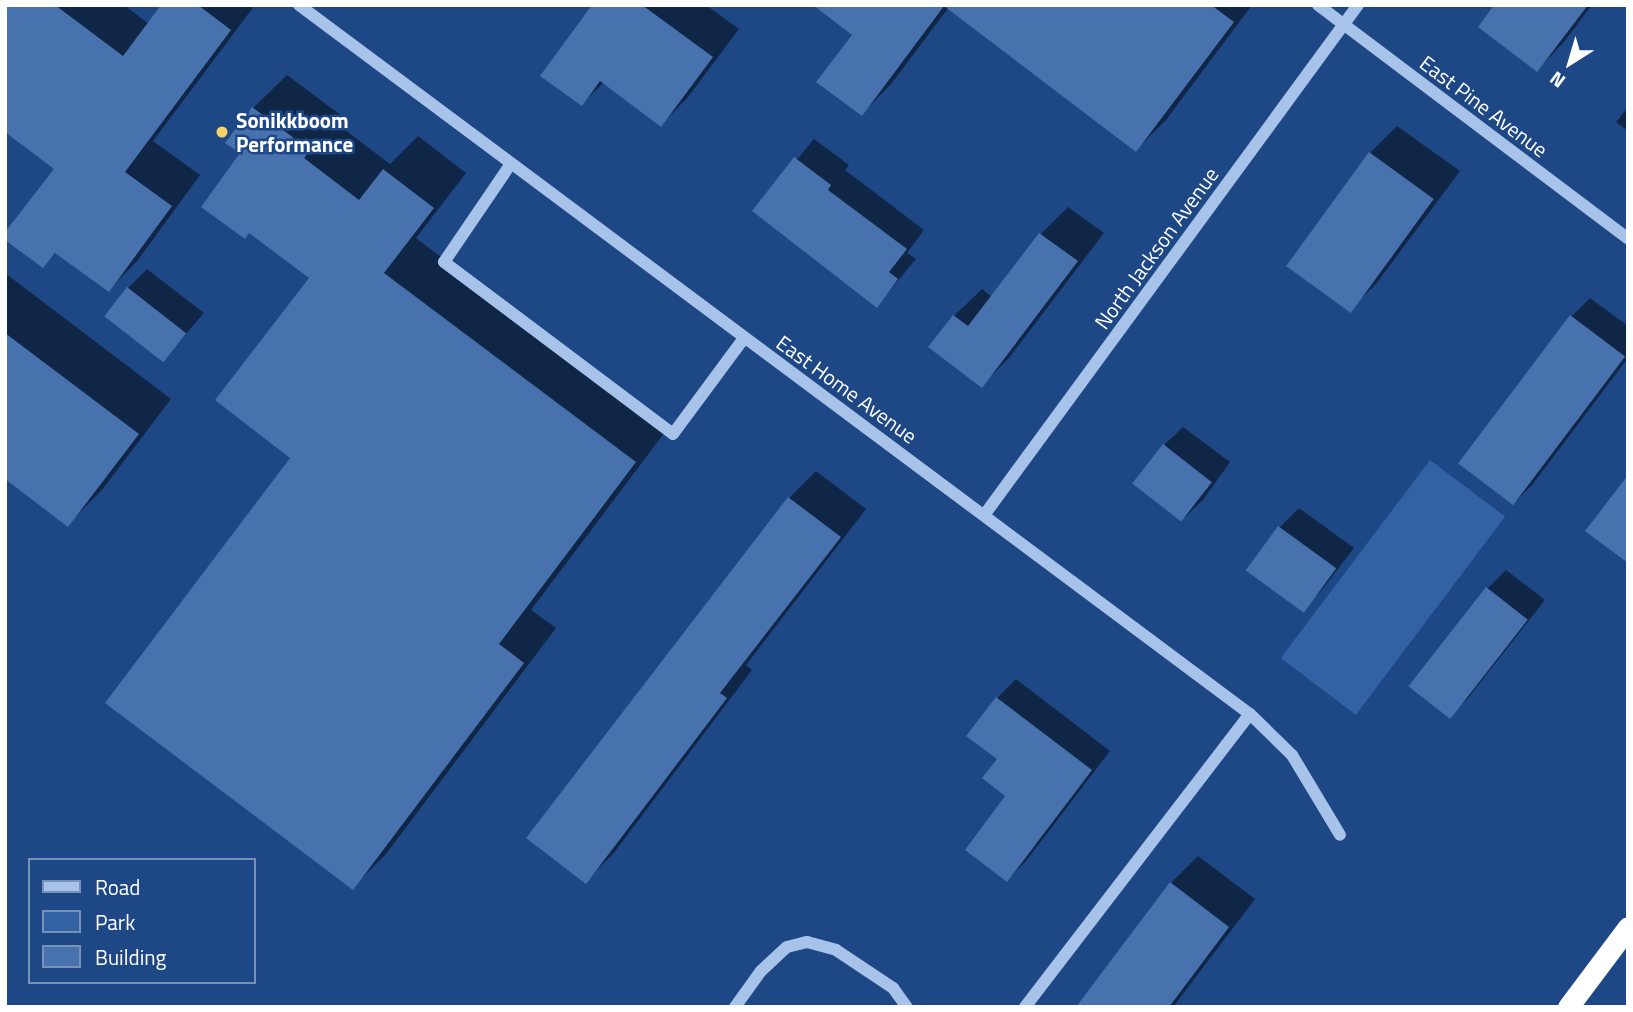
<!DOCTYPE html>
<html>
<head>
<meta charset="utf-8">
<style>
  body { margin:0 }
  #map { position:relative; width:1633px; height:1012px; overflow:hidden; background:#1e4885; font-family:"Titillium Web",sans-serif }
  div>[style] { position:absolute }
  .green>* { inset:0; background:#3262a3; transform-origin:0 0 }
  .shadow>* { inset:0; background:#0007 }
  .building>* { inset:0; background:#4772ae; transform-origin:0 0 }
  .minor>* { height:12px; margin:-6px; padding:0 6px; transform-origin:6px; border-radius:6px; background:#a7c3ea }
  .highway>* { height:21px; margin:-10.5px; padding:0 10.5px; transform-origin:10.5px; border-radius:10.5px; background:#fff }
  .dots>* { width:19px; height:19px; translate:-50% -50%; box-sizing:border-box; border:4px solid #1e4885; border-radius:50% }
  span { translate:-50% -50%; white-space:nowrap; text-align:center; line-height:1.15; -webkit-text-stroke:5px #1e4885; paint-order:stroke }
  .street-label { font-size:21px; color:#fff }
  .poi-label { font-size:21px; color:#fff; font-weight:700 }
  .left { translate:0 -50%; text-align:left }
  .frame { position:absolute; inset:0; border:7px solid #fff; pointer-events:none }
  .legend { position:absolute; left:28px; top:858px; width:228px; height:126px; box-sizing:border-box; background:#1e4885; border:2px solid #7891b6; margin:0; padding:9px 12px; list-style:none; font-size:21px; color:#fff }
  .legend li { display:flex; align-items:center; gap:14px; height:35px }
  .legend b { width:35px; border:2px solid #7891b6 }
  .north { position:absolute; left:1535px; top:28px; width:70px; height:70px; -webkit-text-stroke:5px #1e4885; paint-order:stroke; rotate:217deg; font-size:19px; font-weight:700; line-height:28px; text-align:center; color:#fff }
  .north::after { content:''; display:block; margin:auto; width:24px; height:32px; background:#fff; clip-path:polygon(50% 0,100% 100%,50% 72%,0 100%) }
</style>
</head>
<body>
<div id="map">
  <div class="green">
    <div style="left:1430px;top:460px;width:94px;height:248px;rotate:37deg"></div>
  </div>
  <div class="shadow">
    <div style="clip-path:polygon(5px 5px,124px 5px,149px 24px,163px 5px,255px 5px,153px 141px,200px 175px,138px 260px,109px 290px,57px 252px,43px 266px,56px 168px)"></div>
    <div style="clip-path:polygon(594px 5px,706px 5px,739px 29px,688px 97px,661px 125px,604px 82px,582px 104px)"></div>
    <div style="clip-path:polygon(816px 5px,1252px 5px,1166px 120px,1136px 150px,949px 7px,892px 83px,862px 114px,854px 34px)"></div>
    <div style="clip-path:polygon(1497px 5px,1592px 5px,1564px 42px,1537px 70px)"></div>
    <div style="clip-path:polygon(287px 75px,342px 116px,336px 123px,390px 164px,418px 136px,466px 173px,416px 238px,668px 428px,531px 610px,556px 628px,386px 854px,353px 887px,292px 458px,311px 277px,242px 153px,253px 108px)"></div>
    <div style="clip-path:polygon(1628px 107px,1628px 131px,1616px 122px)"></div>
    <div style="clip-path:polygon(1397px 126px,1460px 171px,1376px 284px,1348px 311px,1370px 153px)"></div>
    <div style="clip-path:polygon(814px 139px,849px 165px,845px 170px,924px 230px,907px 253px,916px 259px,877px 306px,754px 211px)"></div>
    <div style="clip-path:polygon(1068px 207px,1104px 233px,1009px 358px,982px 385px,954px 316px,982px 289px,992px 297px,1041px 234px)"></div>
    <div style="clip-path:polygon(147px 269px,204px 313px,164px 359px,128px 288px)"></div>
    <div style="clip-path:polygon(5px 273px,171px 399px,102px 490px,68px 524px,5px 476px)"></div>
    <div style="clip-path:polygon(1590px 298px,1628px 326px,1628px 358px,1532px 485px,1513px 504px,1571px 317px)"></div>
    <div style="clip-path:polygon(1183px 427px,1230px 462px,1203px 500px,1184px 518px,1164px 445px)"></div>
    <div style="clip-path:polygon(816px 471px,866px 509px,746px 665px,752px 670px,613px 854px,586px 881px,789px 498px)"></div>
    <div style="clip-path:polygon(1299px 508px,1354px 548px,1321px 591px,1302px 610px,1248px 569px,1280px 527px)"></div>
    <div style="clip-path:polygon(1506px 570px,1545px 600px,1468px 698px,1449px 717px,1487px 589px)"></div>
    <div style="clip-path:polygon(1016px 679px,1110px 751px,1026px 861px,1007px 880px,1008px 795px,999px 759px,997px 698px)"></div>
    <div style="clip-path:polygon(1198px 856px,1255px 899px,1173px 1007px,1078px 1007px,1171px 883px)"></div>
  </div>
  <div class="building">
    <div style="clip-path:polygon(5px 5px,55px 5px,123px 56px,161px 5px,198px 5px,231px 30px,125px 172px,172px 206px,109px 292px,55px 253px,43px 268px,5px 240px,5px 232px,54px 169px,5px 132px)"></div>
    <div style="clip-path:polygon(592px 5px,642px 5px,713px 57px,661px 127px,600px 81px,582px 106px,540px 76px)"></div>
    <div style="clip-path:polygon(813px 5px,1211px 5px,1234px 22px,1136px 152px,944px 6px,862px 116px,816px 82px,852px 35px)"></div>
    <div style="clip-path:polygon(1494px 5px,1588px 5px,1537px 72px,1478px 27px)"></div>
    <div style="clip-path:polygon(252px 107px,310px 150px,304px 158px,359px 200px,383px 169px,434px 208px,384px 273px,636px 462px,499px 644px,524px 663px,353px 890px,105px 703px,290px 458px,215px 400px,309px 278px,249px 233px,245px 239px,201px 207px,240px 153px,225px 143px)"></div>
    <div style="left:1369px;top:152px;width:80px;height:141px;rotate:36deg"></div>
    <div style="clip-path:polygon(794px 157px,831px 185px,828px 190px,907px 249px,889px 272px,898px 279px,877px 308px,752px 211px)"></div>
    <div style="clip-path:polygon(1039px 233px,1078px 261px,982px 388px,928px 347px,953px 315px,968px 326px)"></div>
    <div style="left:127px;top:287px;width:75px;height:37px;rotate:38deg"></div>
    <div style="left:1570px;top:315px;width:69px;height:186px;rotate:37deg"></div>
    <div style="clip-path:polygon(5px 333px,139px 434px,68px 527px,5px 479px)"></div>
    <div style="left:1163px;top:444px;width:62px;height:50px;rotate:38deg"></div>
    <div style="clip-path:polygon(1628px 475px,1628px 563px,1585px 531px)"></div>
    <div style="clip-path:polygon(788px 497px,841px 537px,720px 693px,727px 698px,586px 884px,526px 838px)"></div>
    <div style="left:1278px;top:526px;width:72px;height:55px;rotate:36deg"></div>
    <div style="left:1486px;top:587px;width:53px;height:126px;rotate:38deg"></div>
    <div style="clip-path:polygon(996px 697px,1092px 770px,1007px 882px,965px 850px,1005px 796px,982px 778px,997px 759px,966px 736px)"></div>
    <div style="clip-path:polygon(1170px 882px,1229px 927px,1169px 1007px,1076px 1007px)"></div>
  </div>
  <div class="minor">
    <div style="left:299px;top:5px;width:1186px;rotate:36.71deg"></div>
    <div style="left:1250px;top:714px;width:59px;rotate:44.3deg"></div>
    <div style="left:1292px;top:755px;width:93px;rotate:59deg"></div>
    <div style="left:1318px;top:5px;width:388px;rotate:37deg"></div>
    <div style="left:510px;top:165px;width:117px;rotate:124.2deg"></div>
    <div style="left:444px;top:262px;width:286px;rotate:36.9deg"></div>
    <div style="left:673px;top:434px;width:119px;rotate:-53.5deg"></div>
    <div style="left:985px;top:514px;width:631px;rotate:-53.77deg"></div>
    <div style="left:735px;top:1007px;width:44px;rotate:-54.2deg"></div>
    <div style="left:761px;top:971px;width:35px;rotate:-43deg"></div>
    <div style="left:787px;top:947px;width:21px;rotate:-14deg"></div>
    <div style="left:807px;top:942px;width:30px;rotate:15deg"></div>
    <div style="left:836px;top:950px;width:69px;rotate:33.7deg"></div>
    <div style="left:893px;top:988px;width:24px;rotate:54deg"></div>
    <div style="left:1025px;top:1007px;width:369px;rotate:-52.5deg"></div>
  </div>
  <div class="highway">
    <div style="left:1568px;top:1007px;width:100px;rotate:-53.1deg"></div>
  </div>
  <div class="dots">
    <div style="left:222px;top:132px;background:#f9d366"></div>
  </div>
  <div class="street-label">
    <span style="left:1484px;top:106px;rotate:37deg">East Pine Avenue</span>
    <span style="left:1156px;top:248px;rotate:-54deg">North Jackson Avenue</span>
    <span style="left:847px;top:389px;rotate:36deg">East Home Avenue</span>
  </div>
  <div class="poi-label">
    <span class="left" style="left:236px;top:132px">Sonikkboom<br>Performance</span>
  </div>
  <div class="frame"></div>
  <ul class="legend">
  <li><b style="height:9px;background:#a7c3ea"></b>Road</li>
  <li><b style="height:19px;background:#3262a3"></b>Park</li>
  <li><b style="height:19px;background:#4772ae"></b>Building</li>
  </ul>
  <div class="north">N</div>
</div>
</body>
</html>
